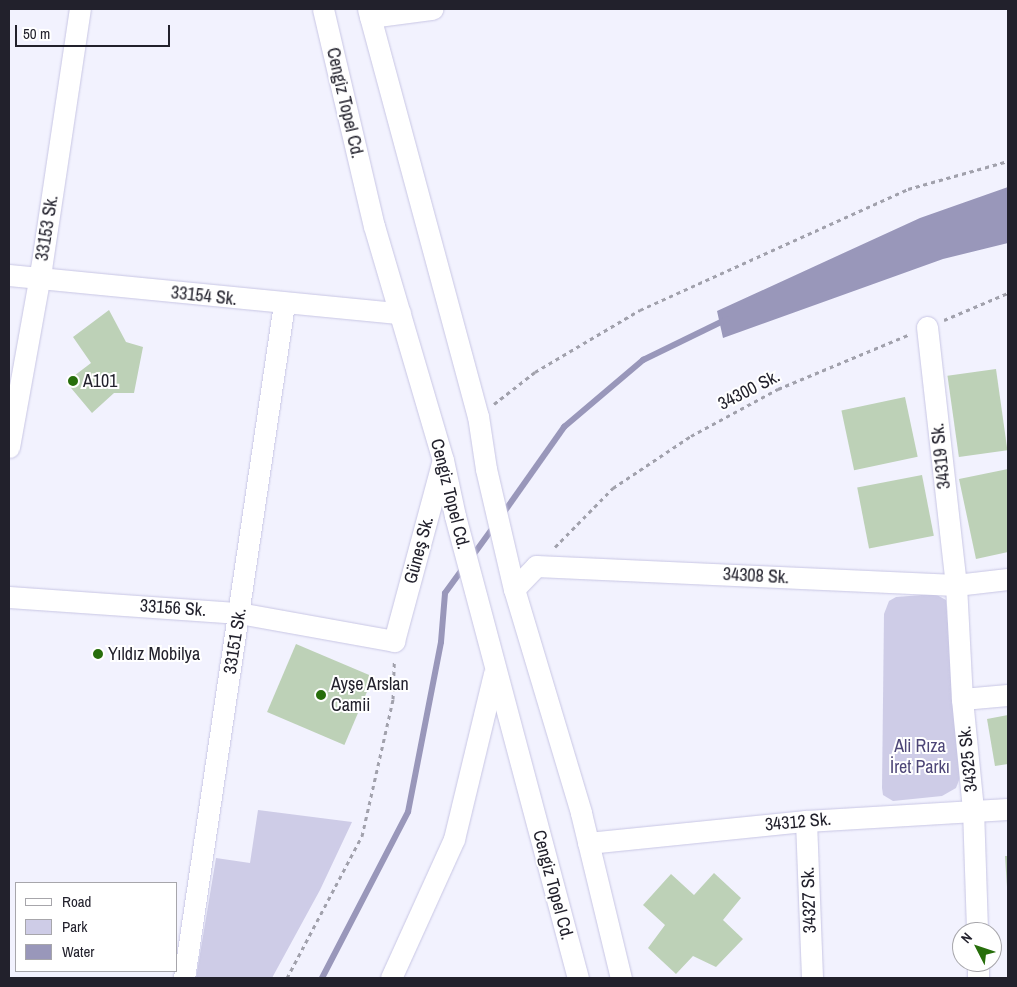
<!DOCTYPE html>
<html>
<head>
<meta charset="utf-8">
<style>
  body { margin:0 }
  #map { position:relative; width:1017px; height:987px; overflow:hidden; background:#f2f2fe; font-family:"Archivo Narrow",sans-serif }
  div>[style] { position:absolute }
  .green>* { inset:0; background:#cecce7 }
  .water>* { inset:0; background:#9997ba }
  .stream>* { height:6px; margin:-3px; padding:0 3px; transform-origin:3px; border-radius:3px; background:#9997ba }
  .building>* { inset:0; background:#bdd1b7; transform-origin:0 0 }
  .path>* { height:3px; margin-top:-1.5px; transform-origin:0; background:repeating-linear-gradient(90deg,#a1a1ac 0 4px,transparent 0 8px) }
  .roads { filter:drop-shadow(0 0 1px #c8c6e4) drop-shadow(0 0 1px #c8c6e4) }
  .minor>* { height:21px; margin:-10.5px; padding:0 10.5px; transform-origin:10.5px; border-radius:10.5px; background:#fff }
  .dots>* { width:14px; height:14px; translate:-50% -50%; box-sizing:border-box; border:2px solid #fff; border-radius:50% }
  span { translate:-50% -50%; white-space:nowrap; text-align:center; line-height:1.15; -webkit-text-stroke:4px #fff; paint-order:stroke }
  .street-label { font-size:18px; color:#22212c }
  .poi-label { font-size:18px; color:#22212c }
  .left { translate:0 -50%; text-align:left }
  .park-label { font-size:18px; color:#4d4677 }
  .frame { position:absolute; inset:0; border:10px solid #22212c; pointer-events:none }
  .legend { position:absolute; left:15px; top:882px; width:162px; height:90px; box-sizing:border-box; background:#fff; border:1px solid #a7a6ab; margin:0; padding:6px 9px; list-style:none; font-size:15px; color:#22212c }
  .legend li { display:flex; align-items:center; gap:10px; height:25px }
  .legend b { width:25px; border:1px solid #a7a6ab }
  .north { position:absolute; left:952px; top:922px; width:50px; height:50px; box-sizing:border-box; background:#fff; border:1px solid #a7a6ab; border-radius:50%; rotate:311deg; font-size:14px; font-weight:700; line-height:20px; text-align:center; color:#22212c }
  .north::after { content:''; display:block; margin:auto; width:18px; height:22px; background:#276e0b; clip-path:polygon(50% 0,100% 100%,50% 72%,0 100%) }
  .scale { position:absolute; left:15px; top:25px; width:155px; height:22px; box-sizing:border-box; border:2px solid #22212c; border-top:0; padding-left:6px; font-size:15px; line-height:18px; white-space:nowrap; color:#22212c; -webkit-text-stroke:4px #fff; paint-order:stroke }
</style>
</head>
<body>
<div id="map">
  <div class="green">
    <div style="clip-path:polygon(935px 594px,946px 600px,961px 775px,956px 788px,942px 796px,893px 801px,883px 795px,882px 788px,884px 614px,889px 601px,896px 597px)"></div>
    <div style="clip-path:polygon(258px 810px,352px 822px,320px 890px,272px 978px,196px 978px,216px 858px,250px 863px)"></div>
  </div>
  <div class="water">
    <div style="clip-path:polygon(1008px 187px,1008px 243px,943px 259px,723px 338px,717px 311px,920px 218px)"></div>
  </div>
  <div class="stream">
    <div style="left:502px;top:515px;width:108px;rotate:-54.8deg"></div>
    <div style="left:564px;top:427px;width:104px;rotate:-40.3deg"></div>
    <div style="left:643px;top:360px;width:93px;rotate:-26deg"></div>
    <div style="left:471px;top:558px;width:41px;rotate:-54deg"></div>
    <div style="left:322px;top:978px;width:187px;rotate:-62.6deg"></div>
    <div style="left:408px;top:812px;width:173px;rotate:-79deg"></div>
    <div style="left:441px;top:642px;width:49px;rotate:-85.3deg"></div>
    <div style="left:445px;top:593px;width:31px;rotate:-54deg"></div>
  </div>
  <div class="building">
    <div style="clip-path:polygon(109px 310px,126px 342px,143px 347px,134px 393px,114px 393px,92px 413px,66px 382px,91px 363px,73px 337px)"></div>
    <div style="left:996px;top:369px;width:82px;height:49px;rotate:82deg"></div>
    <div style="left:905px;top:397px;width:61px;height:65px;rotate:78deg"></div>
    <div style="clip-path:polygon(1008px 469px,1008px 552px,976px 559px,959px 479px)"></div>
    <div style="left:922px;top:475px;width:62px;height:66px;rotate:79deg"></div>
    <div style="left:296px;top:644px;width:84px;height:74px;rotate:23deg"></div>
    <div style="clip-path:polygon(1008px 715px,1008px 764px,995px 766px,987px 719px)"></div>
    <div style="clip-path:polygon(1005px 856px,1008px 856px,1008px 887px,1007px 887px)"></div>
    <div style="clip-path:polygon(714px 873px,741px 898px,723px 920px,743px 939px,716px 967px,693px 956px,676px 974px,648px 948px,665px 925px,643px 905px,671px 874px,694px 895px)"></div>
  </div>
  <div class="path">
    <div style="left:944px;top:320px;width:69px;rotate:-22.9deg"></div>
    <div style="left:494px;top:404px;width:52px;rotate:-38deg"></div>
    <div style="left:535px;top:372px;width:122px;rotate:-30.6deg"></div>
    <div style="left:640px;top:310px;width:294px;rotate:-24.3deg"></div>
    <div style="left:908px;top:189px;width:104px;rotate:-15.6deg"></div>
    <div style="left:555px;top:547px;width:83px;rotate:-45.5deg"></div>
    <div style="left:613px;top:488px;width:94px;rotate:-33.7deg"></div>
    <div style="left:691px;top:436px;width:99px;rotate:-28.4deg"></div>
    <div style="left:778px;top:389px;width:141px;rotate:-22.6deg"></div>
    <div style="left:287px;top:978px;width:161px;rotate:-62.2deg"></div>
    <div style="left:362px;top:836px;width:140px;rotate:-77.2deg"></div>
    <div style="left:393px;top:699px;width:38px;rotate:-88deg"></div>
  </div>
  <div class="roads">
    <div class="minor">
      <div style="left:323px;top:9px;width:223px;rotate:76.8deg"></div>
      <div style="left:374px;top:226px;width:244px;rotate:73.6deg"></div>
      <div style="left:443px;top:460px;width:57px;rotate:77.9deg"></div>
      <div style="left:455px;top:516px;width:478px;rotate:75.1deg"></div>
      <div style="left:368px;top:9px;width:422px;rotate:74.9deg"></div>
      <div style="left:478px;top:416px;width:54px;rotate:81.4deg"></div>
      <div style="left:486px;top:469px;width:123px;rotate:76.9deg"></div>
      <div style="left:514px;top:589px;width:234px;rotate:73.3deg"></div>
      <div style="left:581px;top:813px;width:170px;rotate:76.4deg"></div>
      <div style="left:370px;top:17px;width:63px;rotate:-7.4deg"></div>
      <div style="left:9px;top:275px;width:393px;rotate:5.6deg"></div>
      <div style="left:927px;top:327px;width:260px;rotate:83.6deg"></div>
      <div style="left:956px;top:585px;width:114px;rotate:87deg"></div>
      <div style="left:962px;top:699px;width:111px;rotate:84.3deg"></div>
      <div style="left:973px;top:809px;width:123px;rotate:88.1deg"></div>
      <div style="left:9px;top:447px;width:181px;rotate:-79.8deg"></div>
      <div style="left:41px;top:269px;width:263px;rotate:-81.5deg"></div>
      <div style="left:514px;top:589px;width:32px;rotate:-46deg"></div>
      <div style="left:536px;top:566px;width:420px;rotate:2.6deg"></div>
      <div style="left:956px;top:585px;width:52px;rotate:-6.6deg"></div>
      <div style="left:9px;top:597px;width:231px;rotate:4deg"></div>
      <div style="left:239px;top:613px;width:158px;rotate:10.2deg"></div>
      <div style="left:394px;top:641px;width:184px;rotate:-74.9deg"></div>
      <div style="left:962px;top:699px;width:46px;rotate:-5deg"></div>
      <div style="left:806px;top:821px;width:157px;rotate:87.8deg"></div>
      <div style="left:588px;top:843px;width:219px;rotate:-5.8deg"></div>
      <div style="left:806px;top:821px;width:202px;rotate:-3.4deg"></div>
      <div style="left:978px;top:962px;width:16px;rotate:90deg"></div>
      <div style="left:184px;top:978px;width:681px;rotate:-81.56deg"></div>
      <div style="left:391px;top:978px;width:153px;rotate:-65.6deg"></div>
      <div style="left:454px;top:839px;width:170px;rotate:-76.4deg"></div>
    </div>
  </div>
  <div class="dots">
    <div style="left:73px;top:381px;background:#276e0b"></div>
    <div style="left:98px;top:654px;background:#276e0b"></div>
    <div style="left:321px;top:695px;background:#276e0b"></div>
  </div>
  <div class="street-label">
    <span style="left:345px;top:103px;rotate:77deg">Cengiz Topel Cd.</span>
    <span style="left:47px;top:228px;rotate:-81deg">33153 Sk.</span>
    <span style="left:204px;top:296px;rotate:6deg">33154 Sk.</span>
    <span style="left:749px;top:390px;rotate:-27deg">34300 Sk.</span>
    <span style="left:941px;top:456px;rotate:-96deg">34319 Sk.</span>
    <span style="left:450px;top:494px;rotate:76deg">Cengiz Topel Cd.</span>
    <span style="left:419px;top:550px;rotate:-75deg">Güneş Sk.</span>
    <span style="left:756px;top:576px;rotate:3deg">34308 Sk.</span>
    <span style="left:173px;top:608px;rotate:4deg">33156 Sk.</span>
    <span style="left:235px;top:641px;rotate:-81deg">33151 Sk.</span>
    <span style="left:968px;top:759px;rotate:-96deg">34325 Sk.</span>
    <span style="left:798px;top:822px;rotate:-5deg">34312 Sk.</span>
    <span style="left:553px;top:885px;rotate:75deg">Cengiz Topel Cd.</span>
    <span style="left:809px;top:900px;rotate:-92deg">34327 Sk.</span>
  </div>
  <div class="poi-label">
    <span class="left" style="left:83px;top:381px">A101</span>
    <span class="left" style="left:108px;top:654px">Yıldız Mobilya</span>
    <span class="left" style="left:331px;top:695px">Ayşe Arslan<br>Camii</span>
  </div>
  <div class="park-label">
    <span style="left:920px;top:757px">Ali Rıza<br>İret Parkı</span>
  </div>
  <div class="frame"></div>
  <ul class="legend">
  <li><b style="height:6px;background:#fff"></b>Road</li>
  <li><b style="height:14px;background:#cecce7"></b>Park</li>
  <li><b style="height:14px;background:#9997ba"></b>Water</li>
  </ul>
  <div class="north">N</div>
  <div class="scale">50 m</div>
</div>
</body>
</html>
